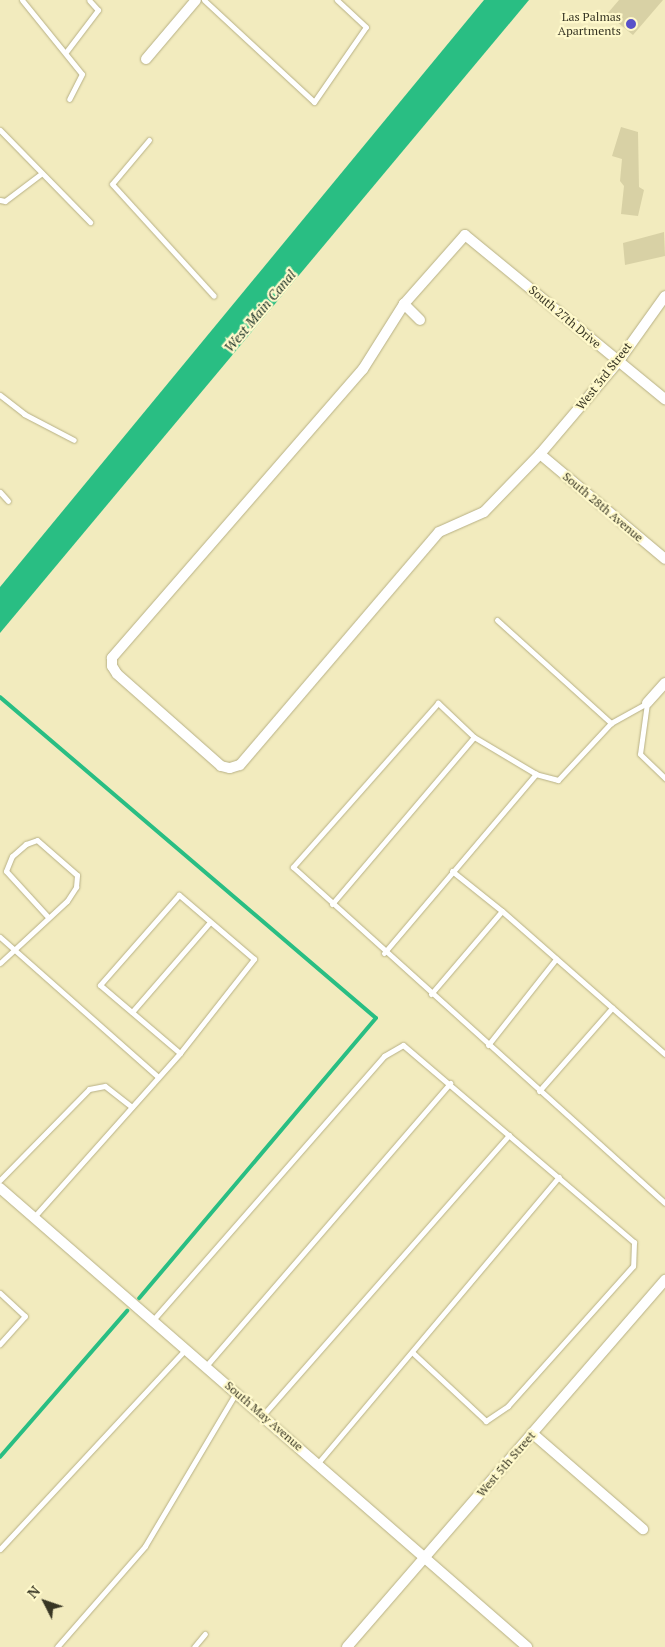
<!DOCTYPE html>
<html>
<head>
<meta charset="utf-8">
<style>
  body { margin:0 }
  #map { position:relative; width:665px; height:1647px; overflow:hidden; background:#f2ebbe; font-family:"PT Serif",serif }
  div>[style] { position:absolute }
  .water>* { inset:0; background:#29be83 }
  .stream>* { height:4px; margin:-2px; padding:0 2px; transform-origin:2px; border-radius:2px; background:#29be83 }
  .building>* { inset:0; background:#d8d1a5 }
  .roads { filter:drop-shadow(0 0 1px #b7b085) drop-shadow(0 0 1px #b7b085) }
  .lane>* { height:5px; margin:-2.5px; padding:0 2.5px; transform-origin:2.5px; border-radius:2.5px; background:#fff }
  .street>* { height:10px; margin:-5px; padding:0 5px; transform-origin:5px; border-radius:5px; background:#fff }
  .dots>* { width:14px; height:14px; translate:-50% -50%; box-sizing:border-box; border:2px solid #fff9cb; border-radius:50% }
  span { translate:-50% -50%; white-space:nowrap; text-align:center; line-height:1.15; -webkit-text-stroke:4.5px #fff9cb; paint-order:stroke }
  .poi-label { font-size:12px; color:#383624 }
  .right { translate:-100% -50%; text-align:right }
  .street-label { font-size:12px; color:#383624 }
  .water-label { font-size:14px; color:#1d3328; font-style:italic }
  .north { position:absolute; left:20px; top:1577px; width:50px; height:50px; -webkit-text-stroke:4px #fff9cb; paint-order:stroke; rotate:311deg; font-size:14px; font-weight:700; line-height:20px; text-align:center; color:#383624 }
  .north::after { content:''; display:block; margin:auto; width:18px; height:22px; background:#383624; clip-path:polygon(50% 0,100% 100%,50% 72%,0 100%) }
</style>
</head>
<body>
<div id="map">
  <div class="water">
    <div style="clip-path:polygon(484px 0,529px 0,0 633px,0 587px)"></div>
  </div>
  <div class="stream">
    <div style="left:0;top:697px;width:494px;rotate:40.5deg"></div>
    <div style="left:376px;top:1018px;width:367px;rotate:130.2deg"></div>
    <div style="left:0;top:1457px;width:194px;rotate:-49deg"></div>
  </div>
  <div class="building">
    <div style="clip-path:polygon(619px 0,663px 0,633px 35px,607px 14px)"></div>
    <div style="clip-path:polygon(621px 127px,638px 132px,639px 187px,644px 190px,638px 216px,621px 214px,624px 186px,620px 181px,622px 159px,612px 156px)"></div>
    <div style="clip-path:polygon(664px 232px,665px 256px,625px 265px,623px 243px)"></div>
  </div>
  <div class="roads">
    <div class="lane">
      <div style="left:22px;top:0;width:95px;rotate:51deg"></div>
      <div style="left:82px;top:74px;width:28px;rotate:117deg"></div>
      <div style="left:204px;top:0;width:150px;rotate:42.8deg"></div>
      <div style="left:314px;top:102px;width:91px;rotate:-55.3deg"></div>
      <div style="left:366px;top:27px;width:40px;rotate:-137deg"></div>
      <div style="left:66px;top:52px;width:53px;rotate:-52.7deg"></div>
      <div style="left:98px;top:10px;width:13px;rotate:-132deg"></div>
      <div style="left:0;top:130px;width:129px;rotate:45.6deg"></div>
      <div style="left:149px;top:140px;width:57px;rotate:130.1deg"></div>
      <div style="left:112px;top:184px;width:151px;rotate:47.7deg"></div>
      <div style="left:0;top:200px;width:5px;rotate:11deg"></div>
      <div style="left:5px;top:201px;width:46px;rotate:-37.1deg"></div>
      <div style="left:0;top:395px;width:31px;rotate:38deg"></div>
      <div style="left:24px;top:414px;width:56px;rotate:27.5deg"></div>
      <div style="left:0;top:492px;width:12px;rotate:48deg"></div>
      <div style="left:497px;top:620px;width:154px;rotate:42.1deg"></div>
      <div style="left:611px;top:723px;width:41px;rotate:-29.1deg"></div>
      <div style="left:647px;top:703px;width:51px;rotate:97.8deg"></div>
      <div style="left:640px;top:754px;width:35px;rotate:44deg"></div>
      <div style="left:611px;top:723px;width:78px;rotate:132.9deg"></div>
      <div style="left:558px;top:780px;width:23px;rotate:-165deg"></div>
      <div style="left:536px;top:774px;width:72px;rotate:-149.2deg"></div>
      <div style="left:474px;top:737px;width:50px;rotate:-136.6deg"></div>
      <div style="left:438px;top:703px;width:219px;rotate:131.5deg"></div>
      <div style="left:293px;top:867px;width:501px;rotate:42.09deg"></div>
      <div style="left:452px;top:871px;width:64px;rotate:38.7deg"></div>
      <div style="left:332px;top:904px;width:219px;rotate:-49.6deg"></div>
      <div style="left:0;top:937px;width:211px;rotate:41.5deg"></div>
      <div style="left:384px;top:953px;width:235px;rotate:-49.7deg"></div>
      <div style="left:0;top:963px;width:91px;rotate:-42.8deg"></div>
      <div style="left:67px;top:901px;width:17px;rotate:-57deg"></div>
      <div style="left:76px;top:887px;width:12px;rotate:-85deg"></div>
      <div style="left:77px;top:875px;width:53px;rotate:-138.8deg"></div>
      <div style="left:37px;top:840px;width:12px;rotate:160deg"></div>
      <div style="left:26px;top:844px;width:18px;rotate:139deg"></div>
      <div style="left:12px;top:856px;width:16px;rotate:112deg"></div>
      <div style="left:6px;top:871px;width:62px;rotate:47.6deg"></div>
      <div style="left:431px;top:994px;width:109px;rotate:-49.5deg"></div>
      <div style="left:502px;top:911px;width:217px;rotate:41.3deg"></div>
      <div style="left:132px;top:1012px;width:119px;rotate:-49.1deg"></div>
      <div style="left:488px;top:1045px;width:110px;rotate:-51.7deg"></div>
      <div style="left:539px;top:1091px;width:111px;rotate:-48.7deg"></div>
      <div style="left:0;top:1180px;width:127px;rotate:-45.6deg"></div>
      <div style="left:89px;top:1089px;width:16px;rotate:-11deg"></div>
      <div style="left:105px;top:1086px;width:34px;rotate:38deg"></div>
      <div style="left:34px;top:1217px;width:220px;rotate:-48.3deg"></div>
      <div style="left:180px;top:1053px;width:120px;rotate:-51.8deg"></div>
      <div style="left:254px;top:959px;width:99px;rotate:-139.5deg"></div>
      <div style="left:179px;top:895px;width:120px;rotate:131.3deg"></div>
      <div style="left:100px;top:985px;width:105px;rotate:40.4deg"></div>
      <div style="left:0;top:1293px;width:34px;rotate:43deg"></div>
      <div style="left:25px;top:1316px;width:38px;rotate:132deg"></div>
      <div style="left:153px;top:1320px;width:351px;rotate:-48.8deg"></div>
      <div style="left:384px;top:1056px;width:22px;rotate:-30deg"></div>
      <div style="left:403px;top:1045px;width:304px;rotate:40.5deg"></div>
      <div style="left:634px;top:1242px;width:24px;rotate:92deg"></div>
      <div style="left:633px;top:1266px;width:188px;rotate:131.8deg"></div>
      <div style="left:508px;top:1406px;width:27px;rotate:146deg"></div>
      <div style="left:486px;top:1421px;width:101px;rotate:-137deg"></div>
      <div style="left:206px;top:1366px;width:374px;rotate:-49.2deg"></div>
      <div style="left:263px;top:1415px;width:373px;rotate:-48.7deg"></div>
      <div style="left:318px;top:1463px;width:374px;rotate:-49.9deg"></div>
      <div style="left:0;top:1549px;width:273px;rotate:-47.1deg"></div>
      <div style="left:57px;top:1647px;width:134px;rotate:-48.9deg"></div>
      <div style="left:145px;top:1546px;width:178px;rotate:-59.3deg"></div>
      <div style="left:194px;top:1647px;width:17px;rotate:-50deg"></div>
    </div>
    <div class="street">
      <div style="left:146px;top:59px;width:77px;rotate:-49.7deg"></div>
      <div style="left:404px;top:304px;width:77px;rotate:122.2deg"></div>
      <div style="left:363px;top:369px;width:383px;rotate:131deg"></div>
      <div style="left:112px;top:658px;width:8px;rotate:90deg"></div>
      <div style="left:112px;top:666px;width:9px;rotate:58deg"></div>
      <div style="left:117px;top:674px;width:139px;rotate:41.5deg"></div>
      <div style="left:221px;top:766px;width:9px;rotate:13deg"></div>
      <div style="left:230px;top:768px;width:10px;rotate:-17deg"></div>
      <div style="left:240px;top:765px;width:306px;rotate:-49.5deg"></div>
      <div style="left:439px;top:532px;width:49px;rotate:-24deg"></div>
      <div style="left:484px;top:512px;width:81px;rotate:-46deg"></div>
      <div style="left:540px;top:454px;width:121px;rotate:-49.7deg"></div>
      <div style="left:618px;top:362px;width:81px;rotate:-54.5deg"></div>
      <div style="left:420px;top:320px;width:23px;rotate:-135deg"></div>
      <div style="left:404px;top:304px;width:92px;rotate:-48.5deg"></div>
      <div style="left:465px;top:235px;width:259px;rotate:39.4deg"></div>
      <div style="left:540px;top:454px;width:163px;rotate:40deg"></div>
      <div style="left:647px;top:703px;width:27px;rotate:-48deg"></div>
      <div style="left:0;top:1188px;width:699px;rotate:41.05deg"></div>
      <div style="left:532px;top:1433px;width:147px;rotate:40.9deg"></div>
      <div style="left:347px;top:1647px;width:486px;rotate:-49.1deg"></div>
    </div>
  </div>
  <div class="dots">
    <div style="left:631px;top:24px;background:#5951c9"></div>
  </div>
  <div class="poi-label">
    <span class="right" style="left:621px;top:24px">Las Palmas<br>Apartments</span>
  </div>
  <div class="street-label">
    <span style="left:565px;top:317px;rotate:40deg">South 27th Drive</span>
    <span style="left:604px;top:376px;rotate:-52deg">West 3rd Street</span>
    <span style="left:603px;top:507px;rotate:40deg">South 28th Avenue</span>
    <span style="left:264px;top:1416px;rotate:41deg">South May Avenue</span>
    <span style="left:506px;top:1464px;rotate:-49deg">West 5th Street</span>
  </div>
  <div class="water-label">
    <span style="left:260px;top:311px;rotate:-50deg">West Main Canal</span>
  </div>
  <div class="north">N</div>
</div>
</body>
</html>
